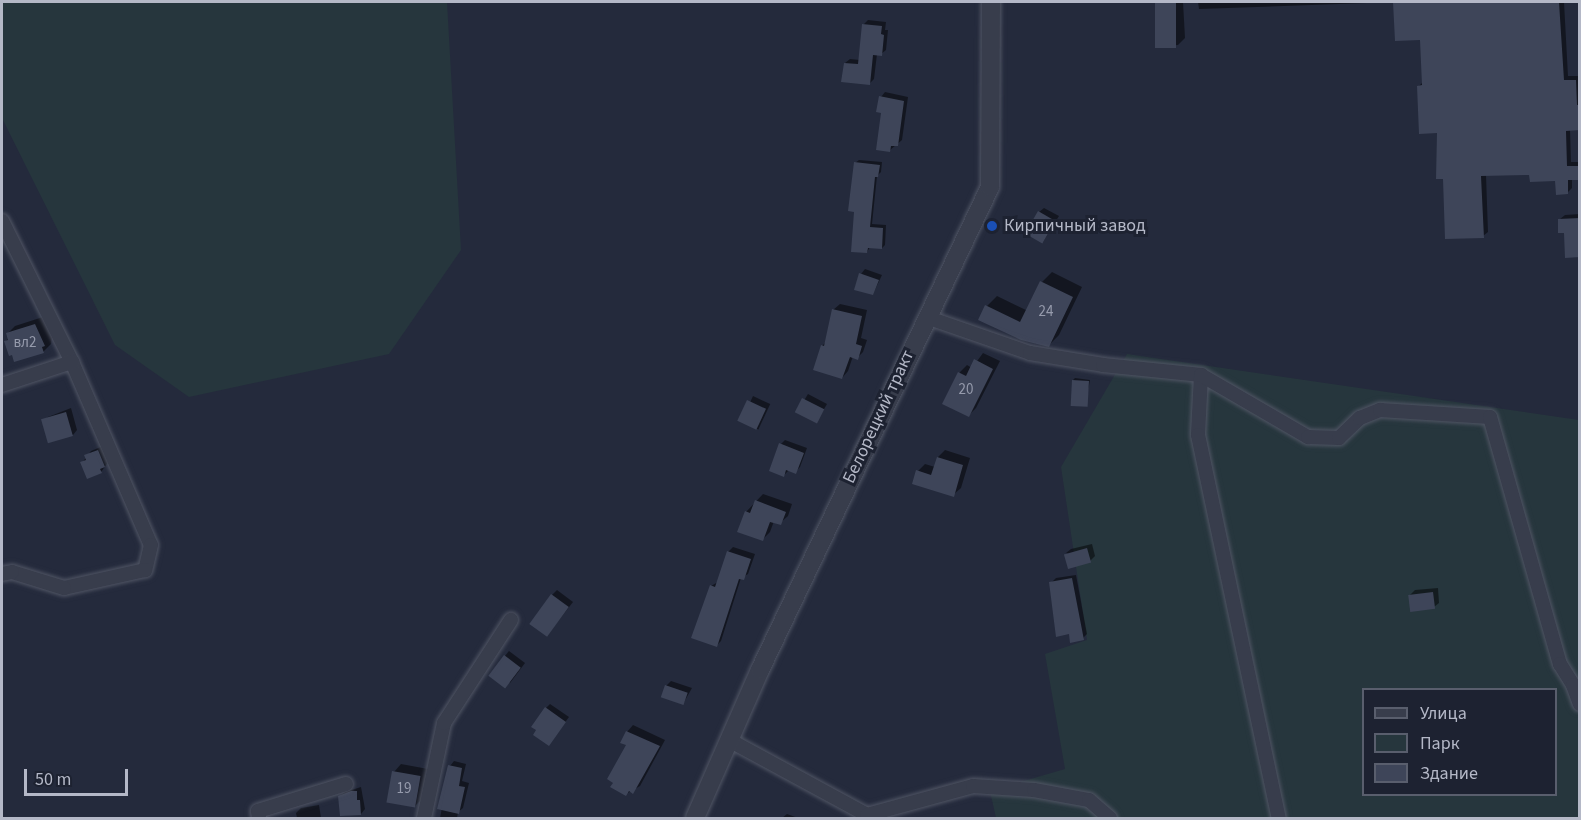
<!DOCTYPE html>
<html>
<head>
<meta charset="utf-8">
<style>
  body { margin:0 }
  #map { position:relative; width:1581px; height:820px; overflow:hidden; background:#242a3c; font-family:"Source Sans 3",sans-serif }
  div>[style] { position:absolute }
  .green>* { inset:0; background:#26363d }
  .shadow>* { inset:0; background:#0007; transform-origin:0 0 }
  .building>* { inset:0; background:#3e4559; transform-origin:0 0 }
  .roads { filter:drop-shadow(0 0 2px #505564) drop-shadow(0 0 2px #505564) }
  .minor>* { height:14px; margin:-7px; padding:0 7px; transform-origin:7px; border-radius:7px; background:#383d4c }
  .tertiary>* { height:18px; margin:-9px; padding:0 9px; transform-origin:9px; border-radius:9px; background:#383d4c }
  .dots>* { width:16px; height:16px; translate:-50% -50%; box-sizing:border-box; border:3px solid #1d2231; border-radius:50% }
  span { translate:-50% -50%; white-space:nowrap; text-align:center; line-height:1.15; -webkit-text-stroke:6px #1d2231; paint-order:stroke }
  .number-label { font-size:15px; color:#969bac }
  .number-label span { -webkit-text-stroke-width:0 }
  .poi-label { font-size:18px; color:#b4b8c7 }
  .left { translate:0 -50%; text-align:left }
  .street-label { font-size:18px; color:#b4b8c7 }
  .frame { position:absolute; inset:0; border:3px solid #b4b8c7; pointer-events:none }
  .legend { position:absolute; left:1362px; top:688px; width:195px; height:108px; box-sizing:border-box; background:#1d2231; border:2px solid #595e6d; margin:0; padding:8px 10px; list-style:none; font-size:18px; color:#b4b8c7 }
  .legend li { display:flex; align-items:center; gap:12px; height:30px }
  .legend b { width:30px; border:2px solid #595e6d }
  .scale { position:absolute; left:24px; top:769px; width:104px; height:27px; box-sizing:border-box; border:3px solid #b4b8c7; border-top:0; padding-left:8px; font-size:18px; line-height:21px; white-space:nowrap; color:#b4b8c7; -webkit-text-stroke:4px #1d2231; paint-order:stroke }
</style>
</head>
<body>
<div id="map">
  <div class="green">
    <div style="clip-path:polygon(2px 2px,447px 2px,461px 250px,389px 354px,189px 397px,115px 345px,2px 118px)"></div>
    <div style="clip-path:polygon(evenodd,1127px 354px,1579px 420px,1579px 818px,996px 818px,990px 791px,1065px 769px,1045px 654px,1087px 640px,1061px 467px,1127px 354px,1364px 690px,1556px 690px,1556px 794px,1364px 794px,1364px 690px)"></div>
  </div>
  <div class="shadow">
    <div style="clip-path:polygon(1157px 2px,1183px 2px,1185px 38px,1178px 45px,1160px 46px)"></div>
    <div style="clip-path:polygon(1198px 2px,1564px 2px,1568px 76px,1580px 76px,1580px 129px,1570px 129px,1571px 162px,1580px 162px,1580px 178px,1572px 179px,1572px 188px,1568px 192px,1557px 180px,1531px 173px,1486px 175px,1488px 232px,1483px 236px,1444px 177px,1439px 131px,1419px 86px,1423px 82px,1422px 38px,1395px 2px,1199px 9px)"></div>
    <div style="clip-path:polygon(868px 20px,886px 22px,885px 30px,888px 30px,886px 50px,881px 54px,877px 54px,874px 79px,869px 84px,845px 63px,850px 59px,860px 60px,863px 25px)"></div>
    <div style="clip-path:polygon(885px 92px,908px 97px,902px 140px,890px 150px,881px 97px)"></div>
    <div style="clip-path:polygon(859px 160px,882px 162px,881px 172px,877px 176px,872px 224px,886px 225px,885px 245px,882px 248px,870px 247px,867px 252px,855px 163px)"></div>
    <div style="clip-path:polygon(1044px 208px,1059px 216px,1043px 242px,1039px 212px)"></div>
    <div style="clip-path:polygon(1580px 214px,1580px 256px,1560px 219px,1565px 215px)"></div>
    <div style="clip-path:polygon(865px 269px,882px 275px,873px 294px,861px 274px)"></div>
    <div style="clip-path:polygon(1052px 272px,1082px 287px,1059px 335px,1049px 345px,980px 319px,987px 306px,997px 296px,1028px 311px,1042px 282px)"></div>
    <div style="clip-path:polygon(840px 304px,867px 310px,861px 338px,867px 340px,863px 352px,857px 358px,853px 356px,848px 371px,842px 378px,822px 346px,827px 341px,833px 310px)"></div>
    <div style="clip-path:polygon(43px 317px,52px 337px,51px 344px,43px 352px,6px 341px,9px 338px,8px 333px,15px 326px)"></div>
    <div style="clip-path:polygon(983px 353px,1000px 361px,976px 408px,969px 415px,944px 403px,960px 372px,967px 365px,972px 368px)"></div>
    <div style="clip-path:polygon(1075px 378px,1090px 380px,1085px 406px,1073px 380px)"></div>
    <div style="clip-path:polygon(808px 394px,827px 404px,817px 421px,797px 412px)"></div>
    <div style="left:753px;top:396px;width:19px;height:28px;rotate:25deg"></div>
    <div style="clip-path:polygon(71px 408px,77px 430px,73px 435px,44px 421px,48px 417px)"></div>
    <div style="clip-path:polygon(785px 440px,807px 448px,800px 467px,795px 472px,789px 470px,784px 475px,781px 444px)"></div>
    <div style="clip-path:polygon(103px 446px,109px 461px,101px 472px,82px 463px,91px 451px)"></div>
    <div style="clip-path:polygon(945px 450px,970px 458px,961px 488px,953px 495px,918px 471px,925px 464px,935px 467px,938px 457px)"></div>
    <div style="clip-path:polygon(763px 494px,792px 504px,788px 516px,780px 523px,774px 521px,770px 532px,763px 539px,746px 512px)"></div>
    <div style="clip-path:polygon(1092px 544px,1095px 556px,1090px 561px,1066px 553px,1071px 549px)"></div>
    <div style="clip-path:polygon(733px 547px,755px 554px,748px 574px,741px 578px,721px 641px,716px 646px,711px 586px,718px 582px,728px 552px)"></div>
    <div style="clip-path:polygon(1076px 575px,1087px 634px,1083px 638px,1051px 583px,1056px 578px)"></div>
    <div style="clip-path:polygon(1438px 588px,1439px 603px,1434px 607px,1410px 595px,1415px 590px)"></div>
    <div style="clip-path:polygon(557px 590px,573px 602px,548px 634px,552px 595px)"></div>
    <div style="clip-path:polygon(509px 651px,525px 663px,510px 683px,505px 656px)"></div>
    <div style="clip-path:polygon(671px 681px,692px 688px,683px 704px,666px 686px)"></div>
    <div style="clip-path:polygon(550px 704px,569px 717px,549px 744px,538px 730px,546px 708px)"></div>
    <div style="clip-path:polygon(633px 725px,665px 740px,640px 786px,626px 794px,627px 732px)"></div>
    <div style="clip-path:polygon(454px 761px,466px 764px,462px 781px,469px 783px,463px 808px,458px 812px,457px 818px,440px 818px,450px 766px)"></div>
    <div style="clip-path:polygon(401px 764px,428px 769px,422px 799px,415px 806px,394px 772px)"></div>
    <div style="clip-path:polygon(361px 787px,365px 809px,361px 814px,340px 796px,345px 792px)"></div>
    <div style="clip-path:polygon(319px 805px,321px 818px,297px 818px,296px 813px,301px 808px)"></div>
    <div style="clip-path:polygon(787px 814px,798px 818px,782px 818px)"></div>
  </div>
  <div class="building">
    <div style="left:1155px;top:2px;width:21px;height:46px"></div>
    <div style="clip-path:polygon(1393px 2px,1559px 2px,1564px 80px,1576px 80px,1577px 105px,1580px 105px,1580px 130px,1566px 131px,1567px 166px,1580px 166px,1580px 180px,1568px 180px,1568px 194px,1556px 195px,1555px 181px,1530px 182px,1529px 175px,1481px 176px,1484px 238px,1445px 239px,1443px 179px,1436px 179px,1437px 133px,1419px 134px,1417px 86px,1422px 85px,1420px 40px,1395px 41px)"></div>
    <div style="clip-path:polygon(862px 24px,882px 26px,881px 34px,884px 35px,882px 56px,873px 55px,870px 85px,841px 82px,844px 63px,858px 64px)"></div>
    <div style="clip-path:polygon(879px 96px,904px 101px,898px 146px,891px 146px,890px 152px,876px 150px,881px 113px,876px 112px)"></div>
    <div style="clip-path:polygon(854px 162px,880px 165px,878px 177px,875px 177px,870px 227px,883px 228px,882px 249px,868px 248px,867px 253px,851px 252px,854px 212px,848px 211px)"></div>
    <div style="left:1038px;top:211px;width:20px;height:26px;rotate:30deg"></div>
    <div style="clip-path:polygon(1580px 218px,1580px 257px,1565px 258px,1564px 233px,1558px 233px,1558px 219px)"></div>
    <div style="clip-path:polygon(859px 273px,879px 280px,873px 295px,854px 290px)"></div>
    <div style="clip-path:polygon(1040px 281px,1073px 297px,1049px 347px,1021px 340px,978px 320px,985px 305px,1020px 322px)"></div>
    <div style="clip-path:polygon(832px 309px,862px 316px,856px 344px,862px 346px,858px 360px,850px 357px,842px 379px,813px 370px,821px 345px,824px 346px)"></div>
    <div style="clip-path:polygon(35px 324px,45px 346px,42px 347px,44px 353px,14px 362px,12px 355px,9px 356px,4px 341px,8px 340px,6px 333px)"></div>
    <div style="clip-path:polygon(974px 359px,993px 369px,969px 417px,942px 404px,958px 372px,966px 376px)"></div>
    <div style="left:1072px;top:380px;width:17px;height:26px;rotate:3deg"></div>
    <div style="left:802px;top:398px;width:25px;height:16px;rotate:27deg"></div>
    <div style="left:747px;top:400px;width:21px;height:23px;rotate:25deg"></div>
    <div style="left:66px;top:412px;width:25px;height:26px;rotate:74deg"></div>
    <div style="clip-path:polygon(779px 443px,804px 453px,796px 474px,786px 470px,784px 477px,769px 471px)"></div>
    <div style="clip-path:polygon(98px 450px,105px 467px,100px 469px,102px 473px,87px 479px,80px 462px,86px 460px,84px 455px)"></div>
    <div style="clip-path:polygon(937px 457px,963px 465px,954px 497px,912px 484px,916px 470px,931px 475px)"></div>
    <div style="clip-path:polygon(755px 500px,786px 512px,781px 525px,770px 522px,763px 541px,737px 532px,745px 511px,750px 513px)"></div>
    <div style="left:1087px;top:548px;width:15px;height:24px;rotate:74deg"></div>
    <div style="clip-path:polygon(727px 551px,751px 559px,744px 580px,739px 579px,717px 647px,691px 638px,710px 585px,715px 587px)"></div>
    <div style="clip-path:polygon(1072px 578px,1084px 640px,1070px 643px,1069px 634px,1056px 637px,1049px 582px)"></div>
    <div style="left:1433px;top:592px;width:17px;height:25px;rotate:83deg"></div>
    <div style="left:551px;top:594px;width:22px;height:37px;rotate:36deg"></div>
    <div style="left:504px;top:655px;width:21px;height:26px;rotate:37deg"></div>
    <div style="left:665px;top:685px;width:24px;height:13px;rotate:19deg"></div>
    <div style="clip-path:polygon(545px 707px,566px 722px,549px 746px,533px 735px,536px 730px,531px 727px)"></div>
    <div style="clip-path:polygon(626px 731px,660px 746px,633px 794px,629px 791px,626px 796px,610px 787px,613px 783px,607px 779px,626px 745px,620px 743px)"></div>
    <div style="clip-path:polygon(448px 765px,462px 768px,459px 786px,465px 787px,459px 814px,437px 809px)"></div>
    <div style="left:392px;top:771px;width:29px;height:32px;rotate:10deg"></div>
    <div style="clip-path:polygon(351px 791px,357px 791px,357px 800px,360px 800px,361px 815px,340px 816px,338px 796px)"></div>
  </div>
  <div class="roads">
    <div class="minor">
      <div style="left:2px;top:221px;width:157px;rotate:63.6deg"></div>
      <div style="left:72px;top:362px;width:199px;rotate:66.7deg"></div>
      <div style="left:151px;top:545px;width:26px;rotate:103deg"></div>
      <div style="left:145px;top:570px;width:83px;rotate:167.5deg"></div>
      <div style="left:64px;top:588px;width:54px;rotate:-162.9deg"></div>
      <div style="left:12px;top:572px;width:10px;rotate:169deg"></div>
      <div style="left:926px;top:317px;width:110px;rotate:19.1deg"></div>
      <div style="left:1030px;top:353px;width:74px;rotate:9.3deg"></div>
      <div style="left:1103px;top:365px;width:99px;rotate:5.8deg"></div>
      <div style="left:1201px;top:375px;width:60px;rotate:92.9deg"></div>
      <div style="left:1198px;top:435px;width:391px;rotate:78.1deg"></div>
      <div style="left:1201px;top:375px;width:124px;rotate:30.1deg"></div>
      <div style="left:1308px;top:437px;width:31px;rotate:2deg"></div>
      <div style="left:1339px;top:438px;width:29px;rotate:-44deg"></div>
      <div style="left:1360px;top:418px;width:22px;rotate:-22deg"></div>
      <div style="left:1380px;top:410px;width:110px;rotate:3.6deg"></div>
      <div style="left:1490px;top:417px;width:257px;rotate:74.2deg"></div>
      <div style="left:1560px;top:664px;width:25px;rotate:58deg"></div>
      <div style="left:1573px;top:685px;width:20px;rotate:70deg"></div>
      <div style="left:2px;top:385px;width:74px;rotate:-18.2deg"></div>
      <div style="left:729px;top:740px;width:157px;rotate:28.5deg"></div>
      <div style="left:867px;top:815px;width:110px;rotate:-15.3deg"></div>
      <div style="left:973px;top:786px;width:61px;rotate:3.8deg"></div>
      <div style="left:1034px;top:790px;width:56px;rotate:10.3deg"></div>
      <div style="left:1089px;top:800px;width:28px;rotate:41deg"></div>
      <div style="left:259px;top:818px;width:7px;rotate:-98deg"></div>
      <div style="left:258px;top:811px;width:92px;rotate:-17.1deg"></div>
      <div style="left:424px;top:818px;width:97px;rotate:-78.1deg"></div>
      <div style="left:444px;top:723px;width:123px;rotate:-57deg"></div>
    </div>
    <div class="tertiary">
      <div style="left:695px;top:818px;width:162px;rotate:-66.3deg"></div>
      <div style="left:760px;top:670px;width:535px;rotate:-64.54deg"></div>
      <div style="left:990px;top:187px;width:185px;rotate:-89.7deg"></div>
    </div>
  </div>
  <div class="dots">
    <div style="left:992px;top:226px;background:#1a4fb4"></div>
  </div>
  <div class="number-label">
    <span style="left:1046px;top:312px">24</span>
    <span style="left:25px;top:343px">вл2</span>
    <span style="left:966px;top:390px">20</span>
    <span style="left:404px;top:789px">19</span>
  </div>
  <div class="poi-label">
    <span class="left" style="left:1004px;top:226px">Кирпичный завод</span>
  </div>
  <div class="street-label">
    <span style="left:879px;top:417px;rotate:-65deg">Белорецкий тракт</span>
  </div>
  <div class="frame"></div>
  <ul class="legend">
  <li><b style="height:8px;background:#383d4c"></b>Улица</li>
  <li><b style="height:16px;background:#26363d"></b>Парк</li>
  <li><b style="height:16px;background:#3e4559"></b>Здание</li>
  </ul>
  <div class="scale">50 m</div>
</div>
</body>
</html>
